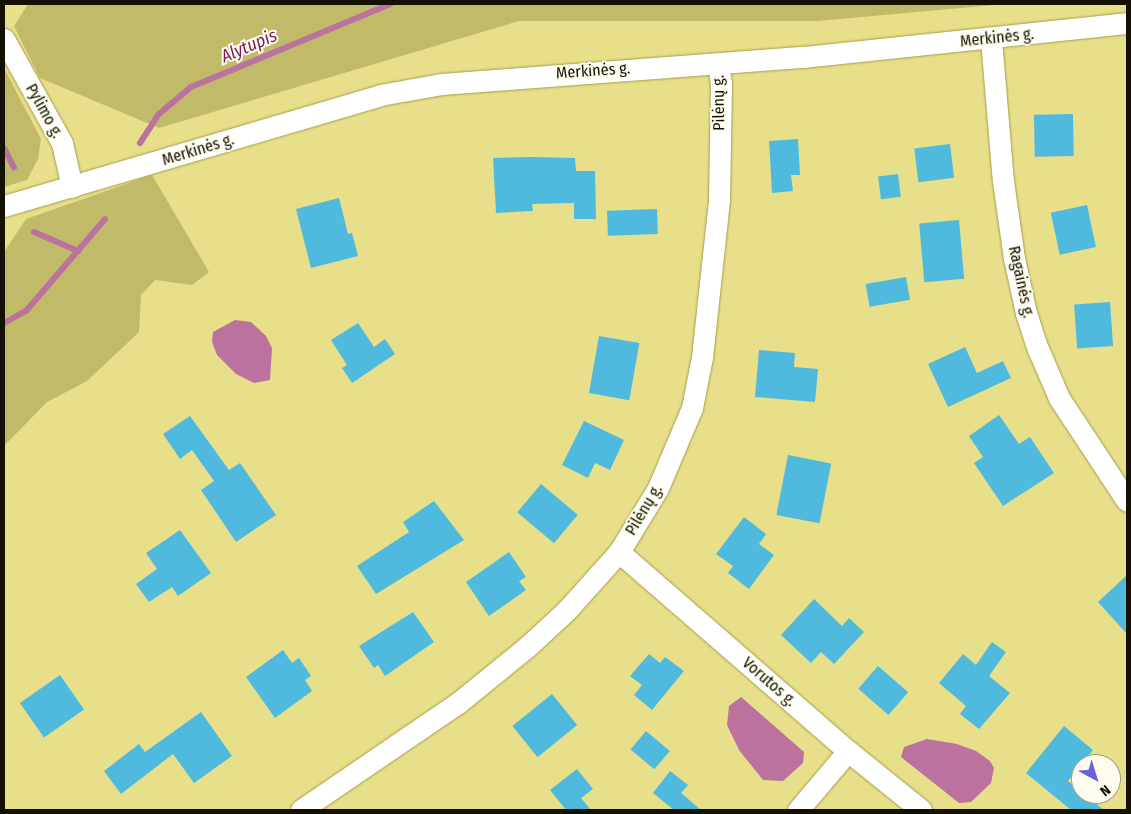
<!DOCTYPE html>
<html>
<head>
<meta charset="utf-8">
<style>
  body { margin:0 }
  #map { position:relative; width:1131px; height:814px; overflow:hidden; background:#e7df8a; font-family:"Fira Sans Condensed",sans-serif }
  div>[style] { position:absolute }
  .green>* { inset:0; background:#c1ba69 }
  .water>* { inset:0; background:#bc729e }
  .stream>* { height:6px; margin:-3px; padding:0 3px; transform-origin:3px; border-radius:3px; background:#bc729e }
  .building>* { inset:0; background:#4fbade; transform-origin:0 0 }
  .roads { filter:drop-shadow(0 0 1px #a59d49) drop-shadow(0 0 1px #a59d49) }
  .minor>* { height:21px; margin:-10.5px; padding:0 10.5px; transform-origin:10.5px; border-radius:10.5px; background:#fff }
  span { translate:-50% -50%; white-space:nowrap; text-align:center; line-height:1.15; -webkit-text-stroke:4px #fefded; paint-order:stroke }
  .street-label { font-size:16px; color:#141100 }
  .water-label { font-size:18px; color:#781f5b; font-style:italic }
  .frame { position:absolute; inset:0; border:5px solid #141100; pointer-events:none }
  .north { position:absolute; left:1071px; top:754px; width:50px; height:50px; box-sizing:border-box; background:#fefded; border:1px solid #a09f8e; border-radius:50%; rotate:141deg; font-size:14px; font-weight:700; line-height:20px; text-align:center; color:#141100 }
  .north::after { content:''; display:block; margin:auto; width:18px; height:22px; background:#6d60da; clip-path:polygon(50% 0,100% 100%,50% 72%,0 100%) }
</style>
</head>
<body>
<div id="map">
  <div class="green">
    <div style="clip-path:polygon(28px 4px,1005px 4px,818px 21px,519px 21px,159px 128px,40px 78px,14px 26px)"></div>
    <div style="clip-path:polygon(4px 68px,41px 139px,38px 159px,27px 180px,4px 187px)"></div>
    <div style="clip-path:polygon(152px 175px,209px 272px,192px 285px,155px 280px,141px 295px,139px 332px,87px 381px,47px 402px,4px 446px,4px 252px,26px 219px)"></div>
  </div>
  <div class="water">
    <div style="clip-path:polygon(235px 320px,251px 322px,266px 336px,272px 348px,270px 380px,254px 383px,236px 374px,217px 355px,212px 342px,213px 332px)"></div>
    <div style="clip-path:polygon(741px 697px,804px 752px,803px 763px,783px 781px,763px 780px,739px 750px,727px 725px,729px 706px)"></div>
    <div style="clip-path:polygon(927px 739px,957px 744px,976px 751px,990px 761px,994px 768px,991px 783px,971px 802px,959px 803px,901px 757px,904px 747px)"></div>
  </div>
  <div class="stream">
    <div style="left:140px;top:143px;width:35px;rotate:-57deg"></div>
    <div style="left:159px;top:114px;width:42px;rotate:-40.2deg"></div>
    <div style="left:191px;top:87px;width:216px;rotate:-22.6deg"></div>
    <div style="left:4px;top:148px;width:22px;rotate:63deg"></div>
    <div style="left:34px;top:232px;width:48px;rotate:23.4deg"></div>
    <div style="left:4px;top:323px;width:25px;rotate:-29deg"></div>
    <div style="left:26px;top:311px;width:121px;rotate:-49.3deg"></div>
  </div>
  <div class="building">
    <div style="left:1073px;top:114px;width:42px;height:39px;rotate:89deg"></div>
    <div style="clip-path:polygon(798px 139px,800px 175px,791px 175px,793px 191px,772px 193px,769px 141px)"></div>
    <div style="left:950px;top:144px;width:34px;height:36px;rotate:83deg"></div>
    <div style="clip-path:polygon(530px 157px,575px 158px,576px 171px,595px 171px,596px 219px,574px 219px,574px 203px,532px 204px,533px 211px,496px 213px,493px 158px)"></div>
    <div style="left:898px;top:174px;width:23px;height:20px;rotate:83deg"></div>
    <div style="clip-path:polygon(339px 198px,348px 234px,352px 233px,358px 256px,311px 268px,296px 209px)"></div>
    <div style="left:1087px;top:205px;width:43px;height:37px;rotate:78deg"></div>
    <div style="left:657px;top:209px;width:25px;height:50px;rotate:88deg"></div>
    <div style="left:959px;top:220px;width:59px;height:40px;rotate:85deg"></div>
    <div style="left:906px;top:277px;width:23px;height:41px;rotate:80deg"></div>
    <div style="left:1110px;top:302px;width:44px;height:36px;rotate:86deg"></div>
    <div style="clip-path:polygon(358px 323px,374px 347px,385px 339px,395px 354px,352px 383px,342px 368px,347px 365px,331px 340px)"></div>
    <div style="left:599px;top:336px;width:41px;height:58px;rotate:10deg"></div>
    <div style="clip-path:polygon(965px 347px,977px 373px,1003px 361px,1011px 378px,948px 407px,928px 364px)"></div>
    <div style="clip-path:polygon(759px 350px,795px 353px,794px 367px,818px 369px,815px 402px,755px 397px)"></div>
    <div style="clip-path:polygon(999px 415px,1019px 444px,1030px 437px,1054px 473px,1003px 506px,974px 463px,983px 457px,969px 436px)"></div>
    <div style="clip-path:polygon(190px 416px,229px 470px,240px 463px,276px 515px,236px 542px,201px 490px,214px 481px,192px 450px,180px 459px,163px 434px)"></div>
    <div style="clip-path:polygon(584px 421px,624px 440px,610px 470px,595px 463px,588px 478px,562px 465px)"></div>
    <div style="left:788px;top:455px;width:44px;height:61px;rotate:11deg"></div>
    <div style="left:541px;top:484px;width:48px;height:37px;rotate:40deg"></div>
    <div style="clip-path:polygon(434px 501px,464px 540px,376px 594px,357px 566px,409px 532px,403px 522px)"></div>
    <div style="clip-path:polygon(744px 517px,766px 534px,759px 544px,774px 555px,749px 589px,728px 573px,733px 566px,716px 554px)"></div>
    <div style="clip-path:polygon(180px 530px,211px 573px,178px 596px,172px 587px,149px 602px,136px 584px,157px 569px,146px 553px)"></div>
    <div style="clip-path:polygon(509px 552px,526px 577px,519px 581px,526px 590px,489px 616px,466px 582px)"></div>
    <div style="clip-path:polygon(1127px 575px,1127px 634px,1098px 602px)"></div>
    <div style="clip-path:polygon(814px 599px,842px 626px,849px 618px,864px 632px,834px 664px,821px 652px,811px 663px,781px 635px)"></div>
    <div style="clip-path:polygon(413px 612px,434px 642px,385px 676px,378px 665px,374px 668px,359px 646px)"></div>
    <div style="clip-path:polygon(992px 642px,1006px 652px,989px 676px,1010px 693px,979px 729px,960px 714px,966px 706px,939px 683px,963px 654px,976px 665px)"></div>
    <div style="clip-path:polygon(283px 650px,292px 663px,299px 658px,311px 676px,305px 680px,312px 691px,275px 718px,246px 677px)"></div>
    <div style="clip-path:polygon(649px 654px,660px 663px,665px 657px,684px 671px,652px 710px,634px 695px,642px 685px,630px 676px)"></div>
    <div style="left:878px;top:666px;width:40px;height:30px;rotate:41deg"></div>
    <div style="left:60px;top:675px;width:42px;height:49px;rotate:55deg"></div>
    <div style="left:552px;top:694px;width:40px;height:51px;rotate:51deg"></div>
    <div style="clip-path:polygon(201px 712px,232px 756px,194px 783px,173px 754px,121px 794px,104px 771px,139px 744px,145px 752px)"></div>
    <div style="clip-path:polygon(1064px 726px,1093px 750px,1068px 781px,1104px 810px,1071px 810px,1026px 773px)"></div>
    <div style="left:646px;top:731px;width:31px;height:24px;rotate:40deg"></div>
    <div style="clip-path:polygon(577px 769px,593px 789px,581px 798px,591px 810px,566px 810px,550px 790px)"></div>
    <div style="clip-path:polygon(670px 771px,688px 785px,681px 793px,701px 810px,674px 810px,653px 793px)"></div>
  </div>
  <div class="roads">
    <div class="minor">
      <div style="left:4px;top:39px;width:119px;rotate:60.9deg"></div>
      <div style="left:62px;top:143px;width:45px;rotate:77.2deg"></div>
      <div style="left:991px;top:39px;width:143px;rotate:85.2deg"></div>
      <div style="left:1003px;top:181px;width:78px;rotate:81.9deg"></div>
      <div style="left:1014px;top:258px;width:56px;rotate:77.7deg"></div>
      <div style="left:1026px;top:313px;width:38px;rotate:72deg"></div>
      <div style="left:1038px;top:349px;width:53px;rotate:66.8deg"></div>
      <div style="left:1059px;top:398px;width:123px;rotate:56.6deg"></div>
      <div style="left:4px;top:206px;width:392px;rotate:-16.4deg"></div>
      <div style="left:380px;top:95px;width:63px;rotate:-10.1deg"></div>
      <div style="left:442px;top:84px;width:362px;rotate:-4.3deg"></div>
      <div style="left:803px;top:57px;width:326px;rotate:-6deg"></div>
      <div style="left:619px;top:552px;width:303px;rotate:41deg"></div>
      <div style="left:848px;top:751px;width:94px;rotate:38.9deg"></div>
      <div style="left:301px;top:810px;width:190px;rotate:-34.3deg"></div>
      <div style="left:458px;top:703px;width:89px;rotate:-39.1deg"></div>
      <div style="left:527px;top:647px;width:53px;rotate:-42.7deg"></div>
      <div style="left:566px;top:611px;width:79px;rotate:-48.1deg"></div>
      <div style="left:619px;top:552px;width:75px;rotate:-58.6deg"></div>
      <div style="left:658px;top:488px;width:87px;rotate:-67deg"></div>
      <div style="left:692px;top:408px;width:52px;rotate:-78.9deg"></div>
      <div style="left:702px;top:357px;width:158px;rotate:-83.8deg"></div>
      <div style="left:719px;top:200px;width:116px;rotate:-89deg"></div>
      <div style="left:721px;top:84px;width:21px;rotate:-98deg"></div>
      <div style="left:798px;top:810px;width:77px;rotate:-49.7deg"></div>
    </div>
  </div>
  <div class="street-label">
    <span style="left:997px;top:38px;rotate:-6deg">Merkinės g.</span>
    <span style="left:593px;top:71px;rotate:-4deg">Merkinės g.</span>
    <span style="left:719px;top:103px;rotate:-91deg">Pilėnų g.</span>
    <span style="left:44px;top:111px;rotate:61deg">Pylimo g.</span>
    <span style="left:198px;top:150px;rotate:-17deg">Merkinės g.</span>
    <span style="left:1021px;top:282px;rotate:78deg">Ragainės g.</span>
    <span style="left:644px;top:510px;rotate:-59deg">Pilėnų g.</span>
    <span style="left:769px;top:682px;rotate:41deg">Vorutos g.</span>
  </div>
  <div class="water-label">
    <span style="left:249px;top:46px;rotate:-23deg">Alytupis</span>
  </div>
  <div class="frame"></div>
  <div class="north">N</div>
</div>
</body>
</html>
